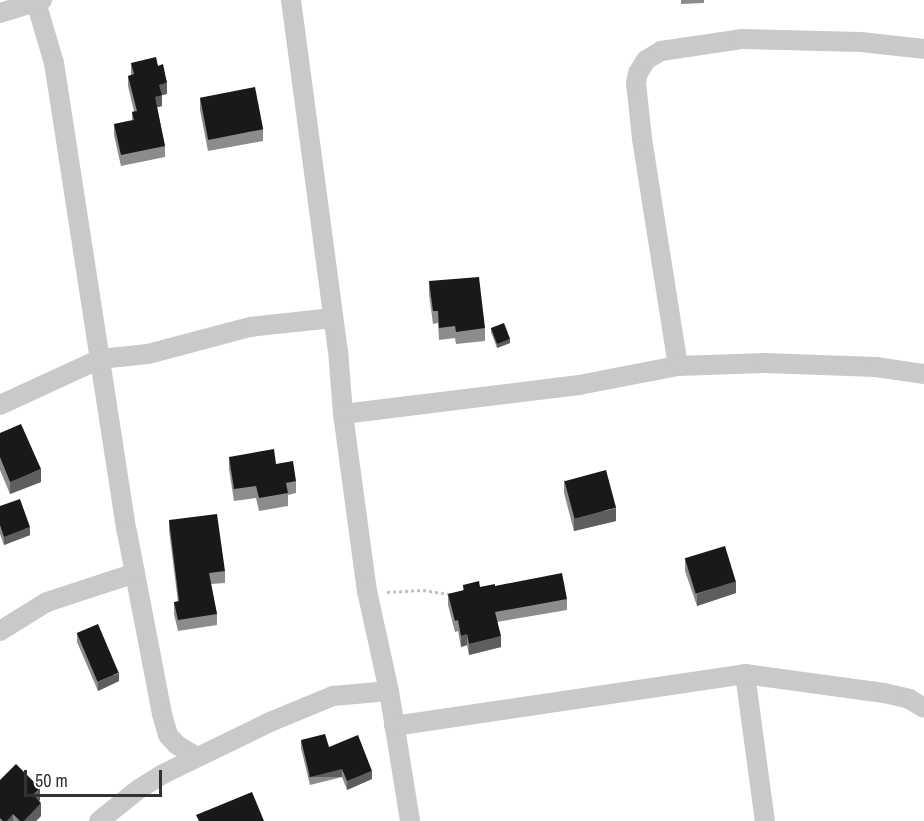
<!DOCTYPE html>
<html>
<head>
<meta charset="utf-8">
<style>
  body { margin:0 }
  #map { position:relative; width:924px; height:821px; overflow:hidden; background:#fff; font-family:"Archivo Narrow",sans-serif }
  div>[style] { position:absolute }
  .path>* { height:3px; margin-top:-1.5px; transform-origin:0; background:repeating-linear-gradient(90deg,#c2c2c2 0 3px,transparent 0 6px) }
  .minor>* { height:20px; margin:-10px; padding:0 10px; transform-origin:10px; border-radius:10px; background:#c9c9c9 }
  .wall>* { inset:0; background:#8c8c8c }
  .shaded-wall>* { inset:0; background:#5e5e5e; transform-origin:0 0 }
  .building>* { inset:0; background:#191919; transform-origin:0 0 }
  span { translate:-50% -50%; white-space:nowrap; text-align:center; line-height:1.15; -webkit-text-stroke:6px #fff; paint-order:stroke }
  .scale { position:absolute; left:24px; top:770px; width:138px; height:27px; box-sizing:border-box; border:3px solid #323232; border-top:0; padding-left:8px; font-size:18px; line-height:21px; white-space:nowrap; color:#323232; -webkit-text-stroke:4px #fff; paint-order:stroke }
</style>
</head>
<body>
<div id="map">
  <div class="path">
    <div style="left:387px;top:592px;width:36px;rotate:-3deg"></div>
    <div style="left:423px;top:590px;width:26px;rotate:9deg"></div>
  </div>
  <div class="minor">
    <div style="left:291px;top:0;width:353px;rotate:82.4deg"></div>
    <div style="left:338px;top:350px;width:64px;rotate:85.5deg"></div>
    <div style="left:343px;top:414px;width:179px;rotate:82.3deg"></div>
    <div style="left:367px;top:591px;width:102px;rotate:77.6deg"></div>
    <div style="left:389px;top:691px;width:132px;rotate:80.8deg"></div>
    <div style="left:36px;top:2px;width:64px;rotate:73.6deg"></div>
    <div style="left:54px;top:63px;width:475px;rotate:81.2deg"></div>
    <div style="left:127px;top:532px;width:185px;rotate:79.1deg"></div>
    <div style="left:162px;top:714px;width:22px;rotate:74deg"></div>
    <div style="left:168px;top:735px;width:13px;rotate:48deg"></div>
    <div style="left:177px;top:745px;width:21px;rotate:31deg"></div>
    <div style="left:0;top:13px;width:44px;rotate:-17.2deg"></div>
    <div style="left:678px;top:366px;width:231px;rotate:-99deg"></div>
    <div style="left:642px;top:138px;width:55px;rotate:-96.2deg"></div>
    <div style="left:636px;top:83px;width:10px;rotate:-79deg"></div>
    <div style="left:638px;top:73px;width:15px;rotate:-58deg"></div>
    <div style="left:646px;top:60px;width:17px;rotate:-31deg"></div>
    <div style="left:661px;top:51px;width:81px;rotate:-8.5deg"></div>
    <div style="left:741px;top:39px;width:120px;rotate:1.4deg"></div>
    <div style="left:861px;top:42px;width:63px;rotate:6.3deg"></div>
    <div style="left:0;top:405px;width:110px;rotate:-24.7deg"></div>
    <div style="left:100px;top:359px;width:48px;rotate:-5.9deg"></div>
    <div style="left:148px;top:354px;width:106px;rotate:-14.8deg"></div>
    <div style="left:250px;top:327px;width:83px;rotate:-6.2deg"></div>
    <div style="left:343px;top:414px;width:238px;rotate:-7deg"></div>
    <div style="left:579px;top:385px;width:101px;rotate:-10.9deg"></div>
    <div style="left:678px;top:366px;width:87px;rotate:-2deg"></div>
    <div style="left:765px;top:363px;width:111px;rotate:2.1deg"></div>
    <div style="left:876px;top:367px;width:49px;rotate:8.3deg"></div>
    <div style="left:0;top:631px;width:55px;rotate:-31.7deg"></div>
    <div style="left:47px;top:602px;width:93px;rotate:-18.2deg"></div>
    <div style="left:745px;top:674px;width:148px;rotate:82.3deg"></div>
    <div style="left:394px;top:726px;width:355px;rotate:-8.4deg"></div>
    <div style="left:745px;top:674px;width:140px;rotate:7.8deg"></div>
    <div style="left:884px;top:693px;width:26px;rotate:13deg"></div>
    <div style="left:909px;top:699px;width:17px;rotate:31deg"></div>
    <div style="left:99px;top:821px;width:51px;rotate:-38.7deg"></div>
    <div style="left:139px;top:789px;width:28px;rotate:-32deg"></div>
    <div style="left:163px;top:774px;width:119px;rotate:-25.9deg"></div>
    <div style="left:270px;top:722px;width:68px;rotate:-22.4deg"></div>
    <div style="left:333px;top:696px;width:56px;rotate:-5.1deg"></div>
  </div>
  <div class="wall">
    <div style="clip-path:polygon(681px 0,704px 0,704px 3px,681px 4px)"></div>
    <div style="clip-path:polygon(131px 63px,158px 66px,167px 94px,162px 95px,162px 106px,157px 107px,165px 146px,165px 157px,121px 166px,114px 135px,114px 124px,132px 120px,132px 112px,134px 111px,128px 86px,128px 76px,131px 75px)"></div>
    <div style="clip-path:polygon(200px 98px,263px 129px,263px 141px,208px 151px,200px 110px)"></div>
    <div style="clip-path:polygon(429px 281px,485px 328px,485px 341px,456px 344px,455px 338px,439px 340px,438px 323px,433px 324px,429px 294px)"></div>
    <div style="clip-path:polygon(491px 328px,510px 343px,497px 348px,491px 332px)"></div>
    <div style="clip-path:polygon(0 433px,41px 482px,10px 494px,0 470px)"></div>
    <div style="clip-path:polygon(229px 457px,276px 464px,296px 481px,296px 493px,288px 495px,288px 506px,259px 511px,256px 498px,234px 501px,229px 469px)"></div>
    <div style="clip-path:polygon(564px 480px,616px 521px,574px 531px,564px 493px)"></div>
    <div style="clip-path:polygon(0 506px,30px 535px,4px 545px,0 534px)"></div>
    <div style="clip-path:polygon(169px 520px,225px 571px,225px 583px,211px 584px,217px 614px,217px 625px,178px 631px,174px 614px,174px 602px,178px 602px,169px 531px)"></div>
    <div style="clip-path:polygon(685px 559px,736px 593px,697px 606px,685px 571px)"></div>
    <div style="clip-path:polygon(463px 585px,480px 587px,495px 586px,567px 599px,567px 610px,497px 622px,501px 647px,469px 655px,467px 645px,461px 647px,458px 631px,455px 632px,448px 605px,448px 594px,463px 591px)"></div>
    <div style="clip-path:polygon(77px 633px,119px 681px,98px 691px,77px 642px)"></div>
    <div style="clip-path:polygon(301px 740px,329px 747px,372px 779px,347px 790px,342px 777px,310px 785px,301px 748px)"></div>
    <div style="clip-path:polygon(0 780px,40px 800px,39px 801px,41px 816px,36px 821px,0 821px)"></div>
  </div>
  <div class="shaded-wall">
    <div style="clip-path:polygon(167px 83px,167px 94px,162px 95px,162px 106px,155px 108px,155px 97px,159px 85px)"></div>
    <div style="clip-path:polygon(510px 339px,510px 343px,497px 348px,497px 344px)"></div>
    <div style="clip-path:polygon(41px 469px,41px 482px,10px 494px,10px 482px)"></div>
    <div style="clip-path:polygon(616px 508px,616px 521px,574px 531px,574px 519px)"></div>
    <div style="clip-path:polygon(30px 527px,30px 535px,4px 545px,4px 537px)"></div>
    <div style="clip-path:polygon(736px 581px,736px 593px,697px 606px,697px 594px)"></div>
    <div style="clip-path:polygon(467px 634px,467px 645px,461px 647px,461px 636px)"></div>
    <div style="clip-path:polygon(501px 636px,501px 647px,469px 655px,469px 644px)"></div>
    <div style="clip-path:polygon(119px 673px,119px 681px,98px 691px,98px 682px)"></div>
    <div style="left:342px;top:769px;width:8px;height:33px;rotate:90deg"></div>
    <div style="clip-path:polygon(372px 771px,372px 779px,347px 790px,347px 781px)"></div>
    <div style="clip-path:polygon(40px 788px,40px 800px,33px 807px,33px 795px)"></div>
    <div style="clip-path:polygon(41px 803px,41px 816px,36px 821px,24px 821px)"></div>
    <div style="clip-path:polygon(13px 814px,13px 821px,7px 821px)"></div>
  </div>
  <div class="building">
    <div style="clip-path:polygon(156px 57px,158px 66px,163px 64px,167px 83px,159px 85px,162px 95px,155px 97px,165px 146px,121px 155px,114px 124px,134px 120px,132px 112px,137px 111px,128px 76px,134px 74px,131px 63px)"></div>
    <div style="left:255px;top:87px;width:43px;height:56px;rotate:79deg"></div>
    <div style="clip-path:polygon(479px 277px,485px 328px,456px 332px,455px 326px,439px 328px,438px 311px,433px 311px,429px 281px)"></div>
    <div style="left:504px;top:323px;width:17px;height:14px;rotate:69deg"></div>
    <div style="clip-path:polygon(21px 424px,41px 469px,10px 482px,0 457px,0 433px)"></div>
    <div style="clip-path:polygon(274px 449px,276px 464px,293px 461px,296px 481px,286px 483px,288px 493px,259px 498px,256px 486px,234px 489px,229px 457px)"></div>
    <div style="left:606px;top:470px;width:39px;height:43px;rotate:75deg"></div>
    <div style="clip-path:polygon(20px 499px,30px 527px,4px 537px,0 525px,0 506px)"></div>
    <div style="clip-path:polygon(217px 514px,225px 571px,209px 573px,217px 614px,178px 620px,174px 602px,179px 601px,169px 520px)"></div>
    <div style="left:725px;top:546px;width:37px;height:42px;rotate:73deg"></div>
    <div style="clip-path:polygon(562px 573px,567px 599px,495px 612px,501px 636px,469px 644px,467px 634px,461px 636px,458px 620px,455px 621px,448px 594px,464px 590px,463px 585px,479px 581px,480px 587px,495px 584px,495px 586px)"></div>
    <div style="left:98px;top:624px;width:53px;height:23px;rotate:67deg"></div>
    <div style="clip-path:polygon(325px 734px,329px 747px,358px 735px,372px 771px,347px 781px,342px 769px,310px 777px,301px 740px)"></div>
    <div style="clip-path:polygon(16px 764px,40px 788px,33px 795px,41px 803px,24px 821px,20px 821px,13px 814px,7px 821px,3px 821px,0 818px,0 780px)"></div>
    <div style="clip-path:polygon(252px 792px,264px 821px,199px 821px,196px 815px)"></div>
  </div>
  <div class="scale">50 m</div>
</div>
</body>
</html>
